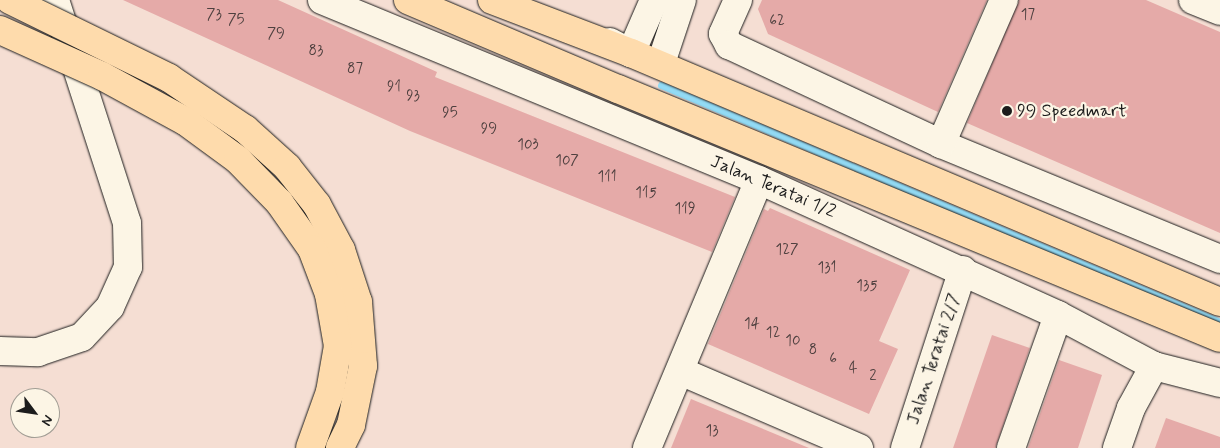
<!DOCTYPE html>
<html>
<head>
<meta charset="utf-8">
<style>
  body { margin:0 }
  #map { position:relative; width:1220px; height:448px; overflow:hidden; background:#f5ded3; font-family:Mynerve,sans-serif }
  div>[style] { position:absolute }
  .stream>* { height:7px; margin:-3.5px; padding:0 3.5px; transform-origin:3.5px; border-radius:3.5px; background:#93dbf5 }
  .building>* { inset:0; background:#e5aaa8; transform-origin:0 0 }
  .roads { filter:drop-shadow(0 0 1px #1c1c1c) drop-shadow(0 0 1px #1c1c1c) }
  .minor>* { height:28px; margin:-14px; padding:0 14px; transform-origin:14px; border-radius:14px; background:#fcf5e5 }
  .major>* { height:28px; margin:-14px; padding:0 14px; transform-origin:14px; border-radius:14px; background:#fedbac }
  .highway>* { height:28px; margin:-14px; padding:0 14px; transform-origin:14px; border-radius:14px; background:#fedbac }
  .bridges { filter:drop-shadow(0 0 1px #1c1c1c) drop-shadow(0 0 1px #1c1c1c) }
  .highway-bridge>* { height:28px; margin:-14px; padding:0 14px; transform-origin:14px; border-radius:14px; background:#fedbac }
  .dots>* { width:14px; height:14px; translate:-50% -50%; box-sizing:border-box; border:2px solid #fcf5e5; border-radius:50% }
  span { translate:-50% -50%; white-space:nowrap; text-align:center; line-height:1.15; -webkit-text-stroke:4.5px #fcf5e5; paint-order:stroke }
  .number-label { font-size:15px; color:#4e403f }
  .number-label span { -webkit-text-stroke-width:0 }
  .poi-label { font-size:18px; color:#1c1c1c }
  .left { translate:0 -50%; text-align:left }
  .street-label { font-size:18px; color:#1c1c1c }
  .north { position:absolute; left:10px; top:388px; width:50px; height:50px; box-sizing:border-box; background:#fcf5e5; border:1px solid #a29e95; border-radius:50%; rotate:121deg; font-size:14px; font-weight:700; line-height:20px; text-align:center; color:#1c1c1c }
  .north::after { content:''; display:block; margin:auto; width:18px; height:22px; background:#1c1c1c; clip-path:polygon(50% 0,100% 100%,50% 72%,0 100%) }
</style>
</head>
<body>
<div id="map">
  <div class="stream">
    <div style="left:661px;top:85px;width:607px;rotate:22.98deg"></div>
  </div>
  <div class="building">
    <div style="clip-path:polygon(123px 0,278px 0,437px 72px,435px 77px,735px 197px,712px 252px,410px 131px)"></div>
    <div style="clip-path:polygon(762px 0,987px 0,938px 112px,768px 34px,758px 9px)"></div>
    <div style="clip-path:polygon(1019px 0,1146px 0,1220px 32px,1220px 233px,967px 123px)"></div>
    <div style="clip-path:polygon(770px 208px,910px 270px,879px 341px,898px 349px,869px 414px,708px 344px,764px 209px,768px 211px)"></div>
    <div style="left:992px;top:335px;width:40px;height:120px;rotate:19deg"></div>
    <div style="clip-path:polygon(1059px 360px,1102px 375px,1078px 448px,1028px 448px)"></div>
    <div style="clip-path:polygon(691px 399px,809px 448px,671px 448px)"></div>
    <div style="clip-path:polygon(1166px 418px,1220px 437px,1220px 448px,1155px 448px)"></div>
  </div>
  <div class="roads">
    <div class="minor">
      <div style="left:322px;top:0;width:473px;rotate:22.4deg"></div>
      <div style="left:759px;top:180px;width:328px;rotate:24.3deg"></div>
      <div style="left:1058px;top:315px;width:109px;rotate:28deg"></div>
      <div style="left:1154px;top:366px;width:68px;rotate:14.4deg"></div>
      <div style="left:738px;top:0;width:37px;rotate:114deg"></div>
      <div style="left:723px;top:34px;width:13px;rotate:61deg"></div>
      <div style="left:729px;top:45px;width:234px;rotate:25deg"></div>
      <div style="left:941px;top:144px;width:302px;rotate:22.4deg"></div>
      <div style="left:1193px;top:0;width:29px;rotate:22deg"></div>
      <div style="left:610px;top:42px;width:24px;rotate:28deg"></div>
      <div style="left:631px;top:53px;width:58px;rotate:-66.5deg"></div>
      <div style="left:661px;top:63px;width:66px;rotate:-71.6deg"></div>
      <div style="left:941px;top:144px;width:157px;rotate:-66.4deg"></div>
      <div style="left:0;top:351px;width:38px;rotate:2deg"></div>
      <div style="left:38px;top:352px;width:46px;rotate:-18.8deg"></div>
      <div style="left:82px;top:337px;width:41px;rotate:-47deg"></div>
      <div style="left:110px;top:307px;width:44px;rotate:-65.8deg"></div>
      <div style="left:128px;top:267px;width:44px;rotate:-91.3deg"></div>
      <div style="left:127px;top:223px;width:234px;rotate:-107.9deg"></div>
      <div style="left:680px;top:371px;width:195px;rotate:23.3deg"></div>
      <div style="left:647px;top:448px;width:290px;rotate:-67.3deg"></div>
      <div style="left:905px;top:448px;width:187px;rotate:-72deg"></div>
      <div style="left:1011px;top:448px;width:141px;rotate:-70.5deg"></div>
      <div style="left:1117px;top:448px;width:42px;rotate:-70.7deg"></div>
      <div style="left:1131px;top:408px;width:48px;rotate:-61.3deg"></div>
    </div>
    <div class="major">
      <div style="left:631px;top:53px;width:639px;rotate:22.92deg"></div>
      <div style="left:618px;top:89px;width:651px;rotate:22.47deg"></div>
    </div>
    <div class="highway">
      <div style="left:408px;top:0;width:228px;rotate:23deg"></div>
      <div style="left:492px;top:0;width:149px;rotate:20.9deg"></div>
    </div>
  </div>
  <div class="bridges">
    <div class="highway-bridge">
      <div style="left:10px;top:0;width:177px;rotate:26.1deg"></div>
      <div style="left:169px;top:78px;width:92px;rotate:33.9deg"></div>
      <div style="left:245px;top:129px;width:57px;rotate:42.1deg"></div>
      <div style="left:287px;top:167px;width:48px;rotate:51.7deg"></div>
      <div style="left:317px;top:205px;width:51px;rotate:61.9deg"></div>
      <div style="left:341px;top:250px;width:55px;rotate:71.9deg"></div>
      <div style="left:358px;top:302px;width:64px;rotate:85.5deg"></div>
      <div style="left:363px;top:366px;width:60px;rotate:101.5deg"></div>
      <div style="left:351px;top:425px;width:25px;rotate:116deg"></div>
      <div style="left:0;top:30px;width:112px;rotate:24.3deg"></div>
      <div style="left:102px;top:76px;width:94px;rotate:28.5deg"></div>
      <div style="left:185px;top:121px;width:66px;rotate:36.3deg"></div>
      <div style="left:238px;top:160px;width:59px;rotate:45.7deg"></div>
      <div style="left:279px;top:202px;width:57px;rotate:54.9deg"></div>
      <div style="left:312px;top:249px;width:48px;rotate:69.3deg"></div>
      <div style="left:329px;top:294px;width:53px;rotate:80.2deg"></div>
      <div style="left:338px;top:346px;width:47px;rotate:99.9deg"></div>
      <div style="left:330px;top:392px;width:59px;rotate:109.7deg"></div>
    </div>
  </div>
  <div class="dots">
    <div style="left:1007px;top:111px;background:#1c1c1c"></div>
  </div>
  <div class="number-label">
    <span style="left:214px;top:16px">73</span>
    <span style="left:1028px;top:16px">17</span>
    <span style="left:236px;top:21px">75</span>
    <span style="left:777px;top:22px">62</span>
    <span style="left:276px;top:35px">79</span>
    <span style="left:316px;top:52px">83</span>
    <span style="left:355px;top:70px">87</span>
    <span style="left:394px;top:88px">91</span>
    <span style="left:413px;top:97px">93</span>
    <span style="left:450px;top:114px">95</span>
    <span style="left:489px;top:130px">99</span>
    <span style="left:528px;top:146px">103</span>
    <span style="left:567px;top:162px">107</span>
    <span style="left:607px;top:178px">111</span>
    <span style="left:646px;top:194px">115</span>
    <span style="left:685px;top:210px">119</span>
    <span style="left:787px;top:251px">127</span>
    <span style="left:827px;top:269px">131</span>
    <span style="left:867px;top:287px">135</span>
    <span style="left:752px;top:325px">14</span>
    <span style="left:773px;top:334px">12</span>
    <span style="left:793px;top:342px">10</span>
    <span style="left:813px;top:351px">8</span>
    <span style="left:833px;top:360px">6</span>
    <span style="left:853px;top:369px">4</span>
    <span style="left:873px;top:377px">2</span>
    <span style="left:712px;top:432px">13</span>
  </div>
  <div class="poi-label">
    <span class="left" style="left:1017px;top:111px">99 Speedmart</span>
  </div>
  <div class="street-label">
    <span style="left:773px;top:187px;rotate:23deg">Jalan Teratai 1/2</span>
    <span style="left:934px;top:359px;rotate:-72deg">Jalan Teratai 2/7</span>
  </div>
  <div class="north">N</div>
</div>
</body>
</html>
